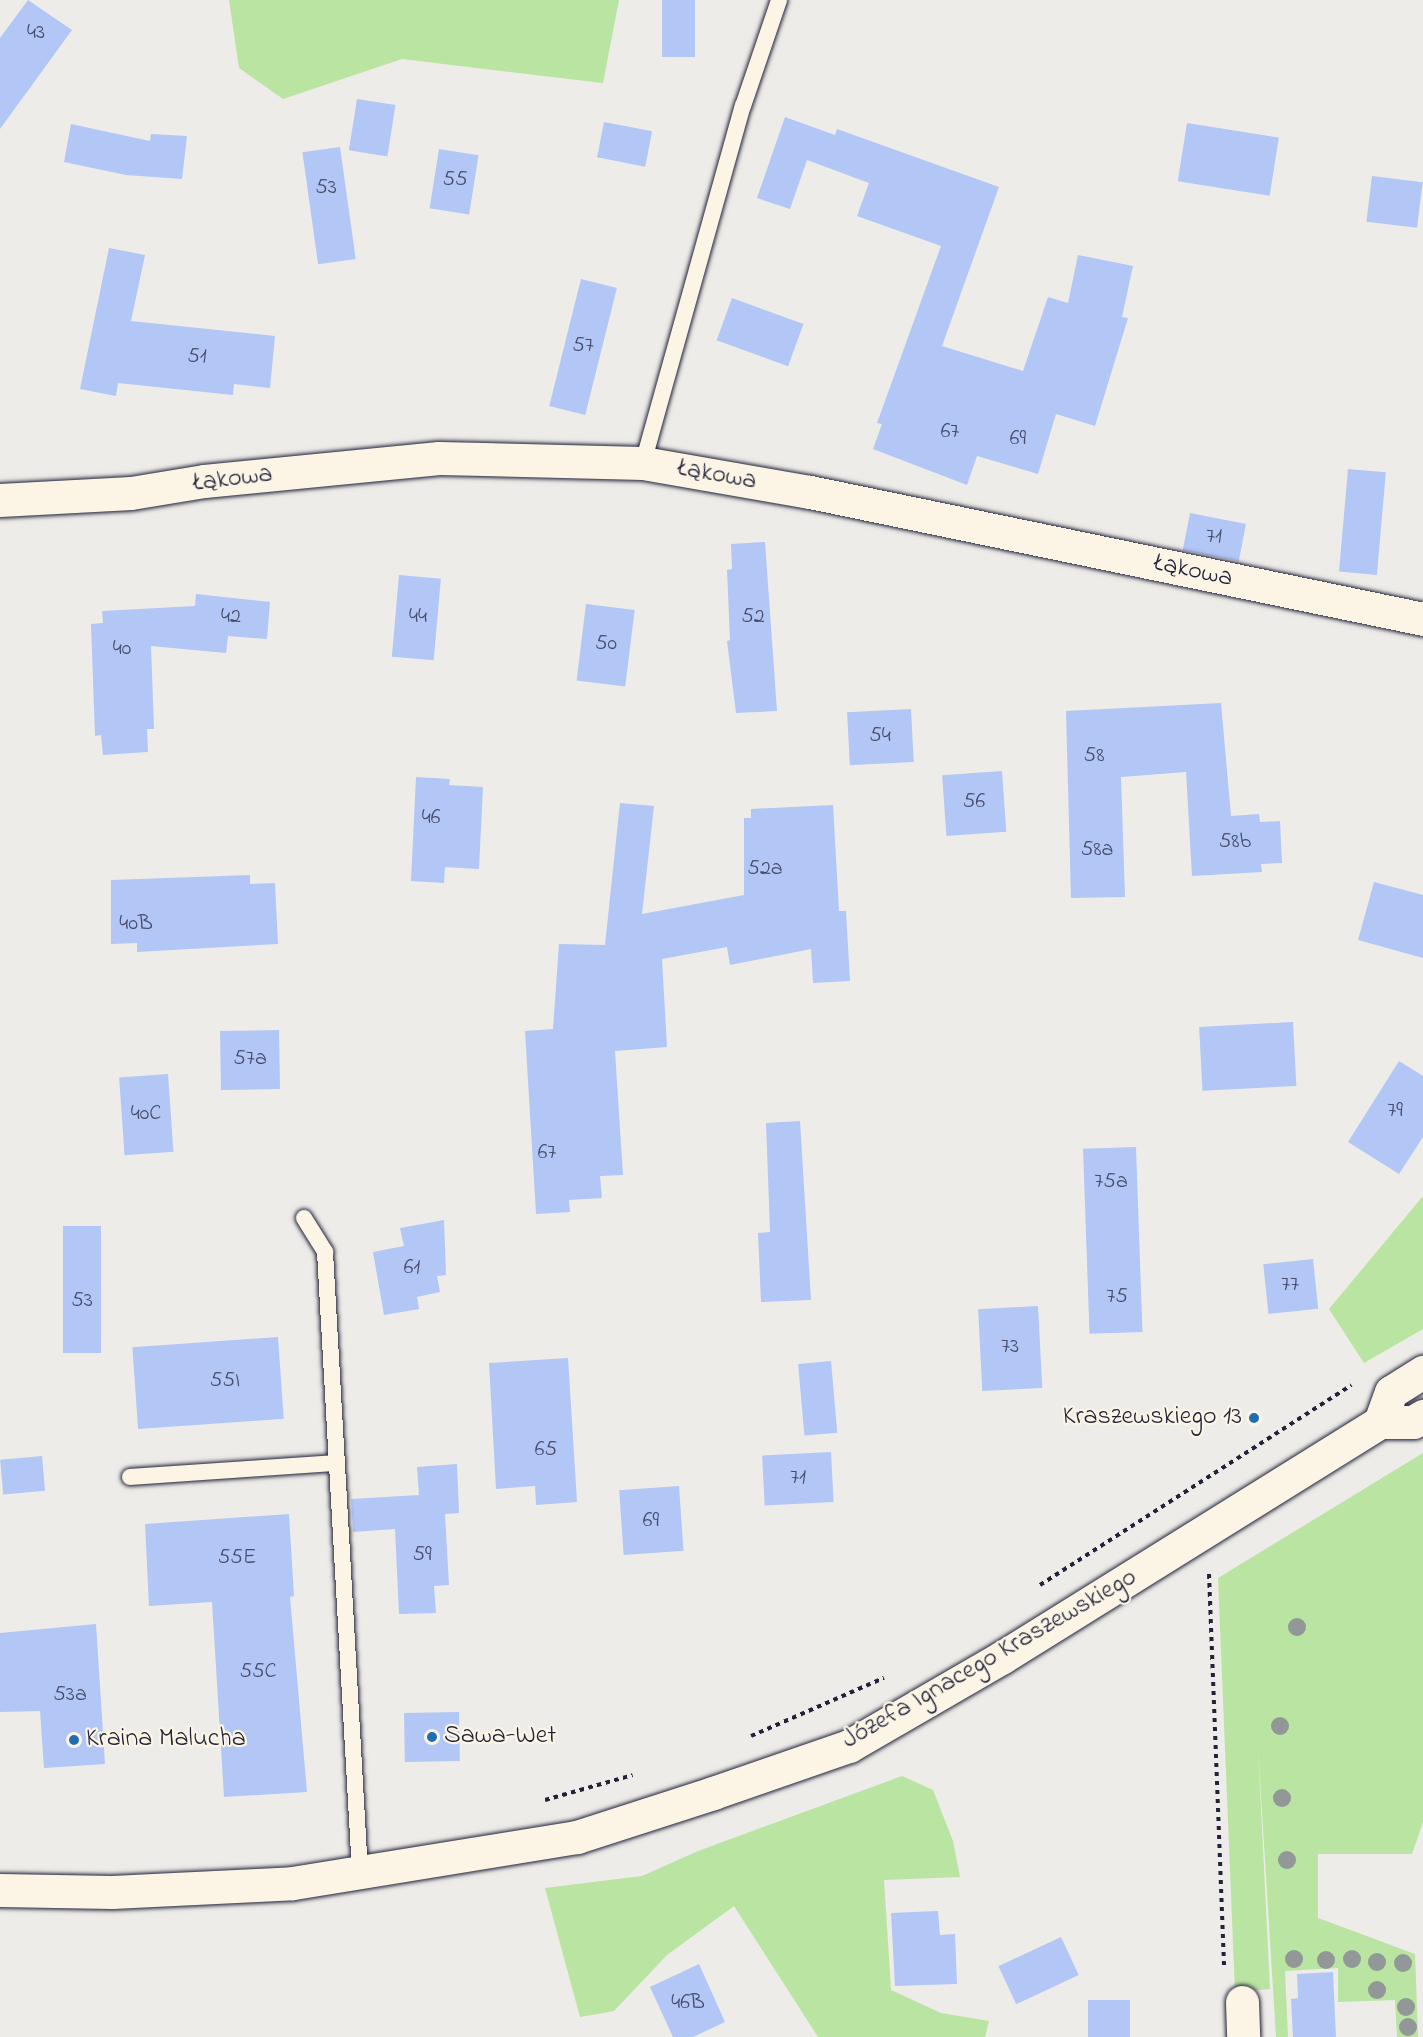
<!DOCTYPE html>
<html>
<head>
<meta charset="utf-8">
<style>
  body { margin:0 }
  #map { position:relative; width:1423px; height:2037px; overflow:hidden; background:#edece8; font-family:"Indie Flower",sans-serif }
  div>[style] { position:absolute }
  .green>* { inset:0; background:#bae4a1 }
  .building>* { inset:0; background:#b2c7f6; transform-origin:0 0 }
  .path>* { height:4px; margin-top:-2px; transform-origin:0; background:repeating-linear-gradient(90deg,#22223b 0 4.5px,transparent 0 9px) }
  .roads { filter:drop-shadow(0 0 2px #22223b) drop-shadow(0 0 2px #22223b) }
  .service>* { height:16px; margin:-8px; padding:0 8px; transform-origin:8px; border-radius:8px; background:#fcf5e5 }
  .minor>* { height:33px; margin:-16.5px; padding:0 16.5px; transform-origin:16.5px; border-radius:16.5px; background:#fcf5e5 }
  .tertiary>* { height:33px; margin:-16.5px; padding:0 16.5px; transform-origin:16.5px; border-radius:16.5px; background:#fcf5e5 }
  .trees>* { width:18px; height:18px; margin:-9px; border-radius:50%; background:#929797 }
  .dots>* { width:16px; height:16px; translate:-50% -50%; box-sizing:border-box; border:3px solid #fcf5e5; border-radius:50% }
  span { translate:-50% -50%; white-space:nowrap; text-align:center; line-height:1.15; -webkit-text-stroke:4.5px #fcf5e5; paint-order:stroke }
  .number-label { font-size:22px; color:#464b6a }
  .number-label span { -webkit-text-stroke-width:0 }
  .street-label { font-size:26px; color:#22223b }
  .poi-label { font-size:26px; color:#22223b }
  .right { translate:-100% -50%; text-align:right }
  .left { translate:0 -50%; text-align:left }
</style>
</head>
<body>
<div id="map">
  <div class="green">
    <div style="clip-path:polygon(229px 0,619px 0,603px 83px,402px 59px,283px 99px,239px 68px)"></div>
    <div style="clip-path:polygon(1423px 1196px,1423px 1329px,1364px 1363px,1329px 1309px)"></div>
    <div style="clip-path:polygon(1423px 1453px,1423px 1822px,1412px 1854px,1318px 1854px,1318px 1918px,1415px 1954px,1418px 2037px,1397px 2037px,1395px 2000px,1338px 2002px,1338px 1968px,1285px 1971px,1288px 2037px,1276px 2037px,1258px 1748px,1270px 1989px,1235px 1992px,1218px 1578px)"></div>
    <div style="clip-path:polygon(902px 1776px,933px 1790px,953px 1841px,960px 1877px,884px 1880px,891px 1990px,941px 2013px,989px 2021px,985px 2037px,818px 2037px,734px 1906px,667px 1955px,614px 2011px,580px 2017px,545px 1888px,642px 1876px,698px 1851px)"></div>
  </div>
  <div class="building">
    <div style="clip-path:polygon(28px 0,72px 30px,0 129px,0 38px)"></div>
    <div style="left:662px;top:0;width:33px;height:57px"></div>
    <div style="left:357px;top:99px;width:39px;height:52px;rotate:9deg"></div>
    <div style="clip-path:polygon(785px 117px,835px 135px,837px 129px,999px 187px,942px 346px,1023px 371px,1048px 297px,1068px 303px,1078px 255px,1133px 266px,1122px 317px,1128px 318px,1095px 426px,1056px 414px,1038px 474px,977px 456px,967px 485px,873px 449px,882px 424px,877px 423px,941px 246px,857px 216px,869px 183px,807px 160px,790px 209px,757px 198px)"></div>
    <div style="left:604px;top:122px;width:49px;height:36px;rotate:11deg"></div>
    <div style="left:1187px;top:123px;width:93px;height:59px;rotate:9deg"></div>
    <div style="clip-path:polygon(71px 124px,150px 141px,151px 134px,187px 136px,182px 179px,126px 175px,64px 162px)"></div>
    <div style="left:340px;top:147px;width:113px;height:38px;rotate:82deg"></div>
    <div style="left:439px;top:149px;width:40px;height:60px;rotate:9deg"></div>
    <div style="left:1372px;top:176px;width:51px;height:46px;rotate:7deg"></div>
    <div style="clip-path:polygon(109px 248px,145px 255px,131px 321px,275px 336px,270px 388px,234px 384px,233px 395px,118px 383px,116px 396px,80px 389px)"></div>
    <div style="left:581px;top:279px;width:37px;height:131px;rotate:14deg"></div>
    <div style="left:732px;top:298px;width:76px;height:45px;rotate:20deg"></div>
    <div style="left:1348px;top:469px;width:38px;height:103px;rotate:5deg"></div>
    <div style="left:1190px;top:513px;width:57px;height:38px;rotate:11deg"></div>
    <div style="clip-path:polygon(765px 542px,777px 711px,736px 713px,727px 641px,730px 640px,727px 570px,732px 569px,731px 544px)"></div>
    <div style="left:399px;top:575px;width:42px;height:82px;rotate:5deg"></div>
    <div style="clip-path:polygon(196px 594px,270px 602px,267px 639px,228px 636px,226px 653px,151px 646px,154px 729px,147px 729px,148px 752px,103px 755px,101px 735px,95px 736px,91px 624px,103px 623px,102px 611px,195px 606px)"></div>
    <div style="left:586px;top:604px;width:49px;height:77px;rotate:7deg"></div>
    <div style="clip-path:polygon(1221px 703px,1231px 816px,1259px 814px,1260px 822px,1280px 821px,1282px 863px,1261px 864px,1262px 872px,1192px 876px,1186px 772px,1121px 777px,1125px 897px,1071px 898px,1066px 711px)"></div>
    <div style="left:911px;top:709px;width:53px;height:64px;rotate:87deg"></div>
    <div style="left:1002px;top:771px;width:61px;height:60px;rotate:86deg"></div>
    <div style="clip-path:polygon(416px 777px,450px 779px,449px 785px,483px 787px,479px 869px,445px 867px,444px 883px,411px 881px)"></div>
    <div style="clip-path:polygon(620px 803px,654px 806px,642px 914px,744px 895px,744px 818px,751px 818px,751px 809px,833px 805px,839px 911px,846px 911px,850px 981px,813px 983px,811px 949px,730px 965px,727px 947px,662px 959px,667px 1047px,615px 1051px,623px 1175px,600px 1176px,602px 1198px,569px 1200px,570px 1212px,536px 1214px,525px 1031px,553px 1029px,559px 944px,605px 945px)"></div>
    <div style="clip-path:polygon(250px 875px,250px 884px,275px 883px,278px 944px,137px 952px,137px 943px,111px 944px,111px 880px)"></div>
    <div style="clip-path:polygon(1374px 882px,1423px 895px,1423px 958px,1358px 940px)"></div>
    <div style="left:1293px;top:1022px;width:64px;height:94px;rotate:87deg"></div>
    <div style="left:279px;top:1030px;width:59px;height:59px;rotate:89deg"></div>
    <div style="clip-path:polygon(1399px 1061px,1423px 1076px,1423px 1137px,1399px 1174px,1348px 1142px)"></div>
    <div style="left:168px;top:1074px;width:78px;height:49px;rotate:86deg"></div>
    <div style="clip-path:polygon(800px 1121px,811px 1300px,761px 1302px,758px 1233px,770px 1232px,766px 1123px)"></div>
    <div style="left:1136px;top:1147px;width:185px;height:53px;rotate:88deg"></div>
    <div style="clip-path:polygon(444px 1220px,446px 1275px,437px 1276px,440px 1292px,417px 1297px,419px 1309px,384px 1315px,373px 1252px,404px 1246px,400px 1228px)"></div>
    <div style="left:101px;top:1226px;width:127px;height:38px;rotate:90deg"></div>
    <div style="left:1313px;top:1259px;width:50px;height:50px;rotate:84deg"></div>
    <div style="left:1038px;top:1306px;width:82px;height:60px;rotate:87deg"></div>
    <div style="left:278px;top:1337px;width:82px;height:146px;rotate:86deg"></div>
    <div style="clip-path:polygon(568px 1358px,577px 1502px,536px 1505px,535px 1486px,496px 1489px,489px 1363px)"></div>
    <div style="left:831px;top:1361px;width:72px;height:33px;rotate:85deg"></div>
    <div style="left:831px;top:1452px;width:50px;height:69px;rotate:87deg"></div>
    <div style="left:42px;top:1456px;width:35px;height:42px;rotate:85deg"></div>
    <div style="clip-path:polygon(457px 1464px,459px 1513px,445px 1514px,449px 1585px,434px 1586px,436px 1613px,399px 1614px,395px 1529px,353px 1532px,351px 1499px,419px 1495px,417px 1467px)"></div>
    <div style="left:679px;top:1486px;width:65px;height:60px;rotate:86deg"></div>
    <div style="clip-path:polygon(289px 1514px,294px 1596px,290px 1597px,307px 1792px,224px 1797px,212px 1602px,149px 1606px,145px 1524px)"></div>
    <div style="clip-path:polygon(96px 1624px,105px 1764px,44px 1768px,40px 1711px,0 1712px,0 1633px)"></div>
    <div style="left:459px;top:1712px;width:49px;height:55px;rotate:89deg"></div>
    <div style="clip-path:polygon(938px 1911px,940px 1935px,955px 1934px,957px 1984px,895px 1986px,891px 1913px)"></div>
    <div style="left:1061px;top:1937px;width:42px;height:69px;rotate:65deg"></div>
    <div style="clip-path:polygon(699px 1964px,725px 2022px,693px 2037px,673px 2037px,650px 1987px)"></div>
    <div style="clip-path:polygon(1333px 1972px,1336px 2037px,1293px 2037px,1291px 1999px,1298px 1998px,1297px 1974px)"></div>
    <div style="left:1130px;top:2000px;width:37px;height:42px;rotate:90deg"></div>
  </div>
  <div class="path">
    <div style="left:1209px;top:1574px;width:394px;rotate:87.8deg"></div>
    <div style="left:1040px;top:1585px;width:370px;rotate:-32.7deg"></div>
    <div style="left:751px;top:1736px;width:145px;rotate:-23.6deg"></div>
    <div style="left:545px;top:1800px;width:91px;rotate:-15.9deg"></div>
  </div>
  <div class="roads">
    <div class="service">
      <div style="left:643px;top:463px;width:371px;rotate:-74.4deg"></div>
      <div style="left:743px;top:106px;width:112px;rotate:-71.2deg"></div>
      <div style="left:304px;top:1218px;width:40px;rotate:58deg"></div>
      <div style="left:325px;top:1252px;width:622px;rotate:86.77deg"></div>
      <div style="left:130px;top:1477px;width:207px;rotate:-3.9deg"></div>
    </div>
    <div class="minor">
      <div style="left:0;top:500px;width:131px;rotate:-3.1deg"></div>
      <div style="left:131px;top:493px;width:74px;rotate:-9.3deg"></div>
      <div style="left:204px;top:481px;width:236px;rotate:-5.6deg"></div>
      <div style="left:439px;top:458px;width:204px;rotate:1.4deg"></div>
      <div style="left:643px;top:463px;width:169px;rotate:9.9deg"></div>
      <div style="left:810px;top:492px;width:626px;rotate:11.7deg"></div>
      <div style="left:1242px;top:2002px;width:35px;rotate:88deg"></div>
    </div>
    <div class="tertiary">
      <div style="left:1380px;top:1422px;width:32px;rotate:-70deg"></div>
      <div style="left:1391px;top:1392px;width:38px;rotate:-32deg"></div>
      <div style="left:0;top:1890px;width:112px;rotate:1deg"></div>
      <div style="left:112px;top:1892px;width:181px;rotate:-2.8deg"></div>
      <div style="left:293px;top:1883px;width:288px;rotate:-9.2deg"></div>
      <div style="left:577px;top:1837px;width:143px;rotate:-17.9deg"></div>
      <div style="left:713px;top:1793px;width:144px;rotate:-19.1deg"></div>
      <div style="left:849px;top:1746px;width:176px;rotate:-30.1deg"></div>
      <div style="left:1001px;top:1658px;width:446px;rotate:-31.9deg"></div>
      <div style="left:1380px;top:1422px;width:33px"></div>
      <div style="left:1413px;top:1422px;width:12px;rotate:-31deg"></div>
    </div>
  </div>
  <div class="trees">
    <div style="left:1297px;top:1627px"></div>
    <div style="left:1280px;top:1726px"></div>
    <div style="left:1282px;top:1798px"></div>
    <div style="left:1287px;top:1860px"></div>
    <div style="left:1294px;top:1959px"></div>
    <div style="left:1352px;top:1959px"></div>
    <div style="left:1326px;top:1960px"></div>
    <div style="left:1377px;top:1962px"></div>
    <div style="left:1403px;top:1963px"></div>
    <div style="left:1377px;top:1990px"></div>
    <div style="left:1406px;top:2007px"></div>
    <div style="left:1408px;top:2027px"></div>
  </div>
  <div class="dots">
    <div style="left:1254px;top:1418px;background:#1f6fb2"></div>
    <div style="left:432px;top:1737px;background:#1f6fb2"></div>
    <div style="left:74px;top:1740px;background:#1f6fb2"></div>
  </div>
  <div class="number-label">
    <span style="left:36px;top:34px">43</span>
    <span style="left:455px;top:181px">55</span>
    <span style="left:326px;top:189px">53</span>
    <span style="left:583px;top:347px">57</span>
    <span style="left:197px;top:358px">51</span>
    <span style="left:950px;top:433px">67</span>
    <span style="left:1018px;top:440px">69</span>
    <span style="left:1214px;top:538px">71</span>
    <span style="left:231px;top:618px">42</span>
    <span style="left:418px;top:618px">44</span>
    <span style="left:753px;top:618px">52</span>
    <span style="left:606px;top:645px">50</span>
    <span style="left:122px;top:650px">40</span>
    <span style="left:880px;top:737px">54</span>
    <span style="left:1094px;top:757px">58</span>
    <span style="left:974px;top:803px">56</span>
    <span style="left:431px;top:819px">46</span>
    <span style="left:1235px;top:843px">58b</span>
    <span style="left:1097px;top:851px">58a</span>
    <span style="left:765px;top:870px">52a</span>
    <span style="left:136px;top:925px">40B</span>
    <span style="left:250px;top:1060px">57a</span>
    <span style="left:1395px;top:1112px">79</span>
    <span style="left:146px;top:1115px">40C</span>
    <span style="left:547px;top:1154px">67</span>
    <span style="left:1111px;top:1183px">75a</span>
    <span style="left:412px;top:1269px">61</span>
    <span style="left:1290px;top:1286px">77</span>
    <span style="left:1117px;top:1298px">75</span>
    <span style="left:82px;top:1302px">53</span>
    <span style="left:1010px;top:1348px">73</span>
    <span style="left:225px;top:1382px">55I</span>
    <span style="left:546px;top:1451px">65</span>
    <span style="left:798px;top:1479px">71</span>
    <span style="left:651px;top:1522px">69</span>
    <span style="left:422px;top:1556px">59</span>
    <span style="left:237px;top:1559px">55E</span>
    <span style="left:258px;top:1673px">55C</span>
    <span style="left:70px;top:1696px">53a</span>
    <span style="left:688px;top:2004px">46B</span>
  </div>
  <div class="street-label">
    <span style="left:717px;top:476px;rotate:10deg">Łąkowa</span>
    <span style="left:233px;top:480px;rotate:-7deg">Łąkowa</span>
    <span style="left:1193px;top:572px;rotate:12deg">Łąkowa</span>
    <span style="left:990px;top:1660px;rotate:-30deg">Józefa Ignacego Kraszewskiego</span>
  </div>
  <div class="poi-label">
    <span class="right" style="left:1242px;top:1418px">Kraszewskiego 13</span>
    <span class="left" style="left:444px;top:1737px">Sawa-Wet</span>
    <span class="left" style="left:86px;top:1740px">Kraina Malucha</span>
  </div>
</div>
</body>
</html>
